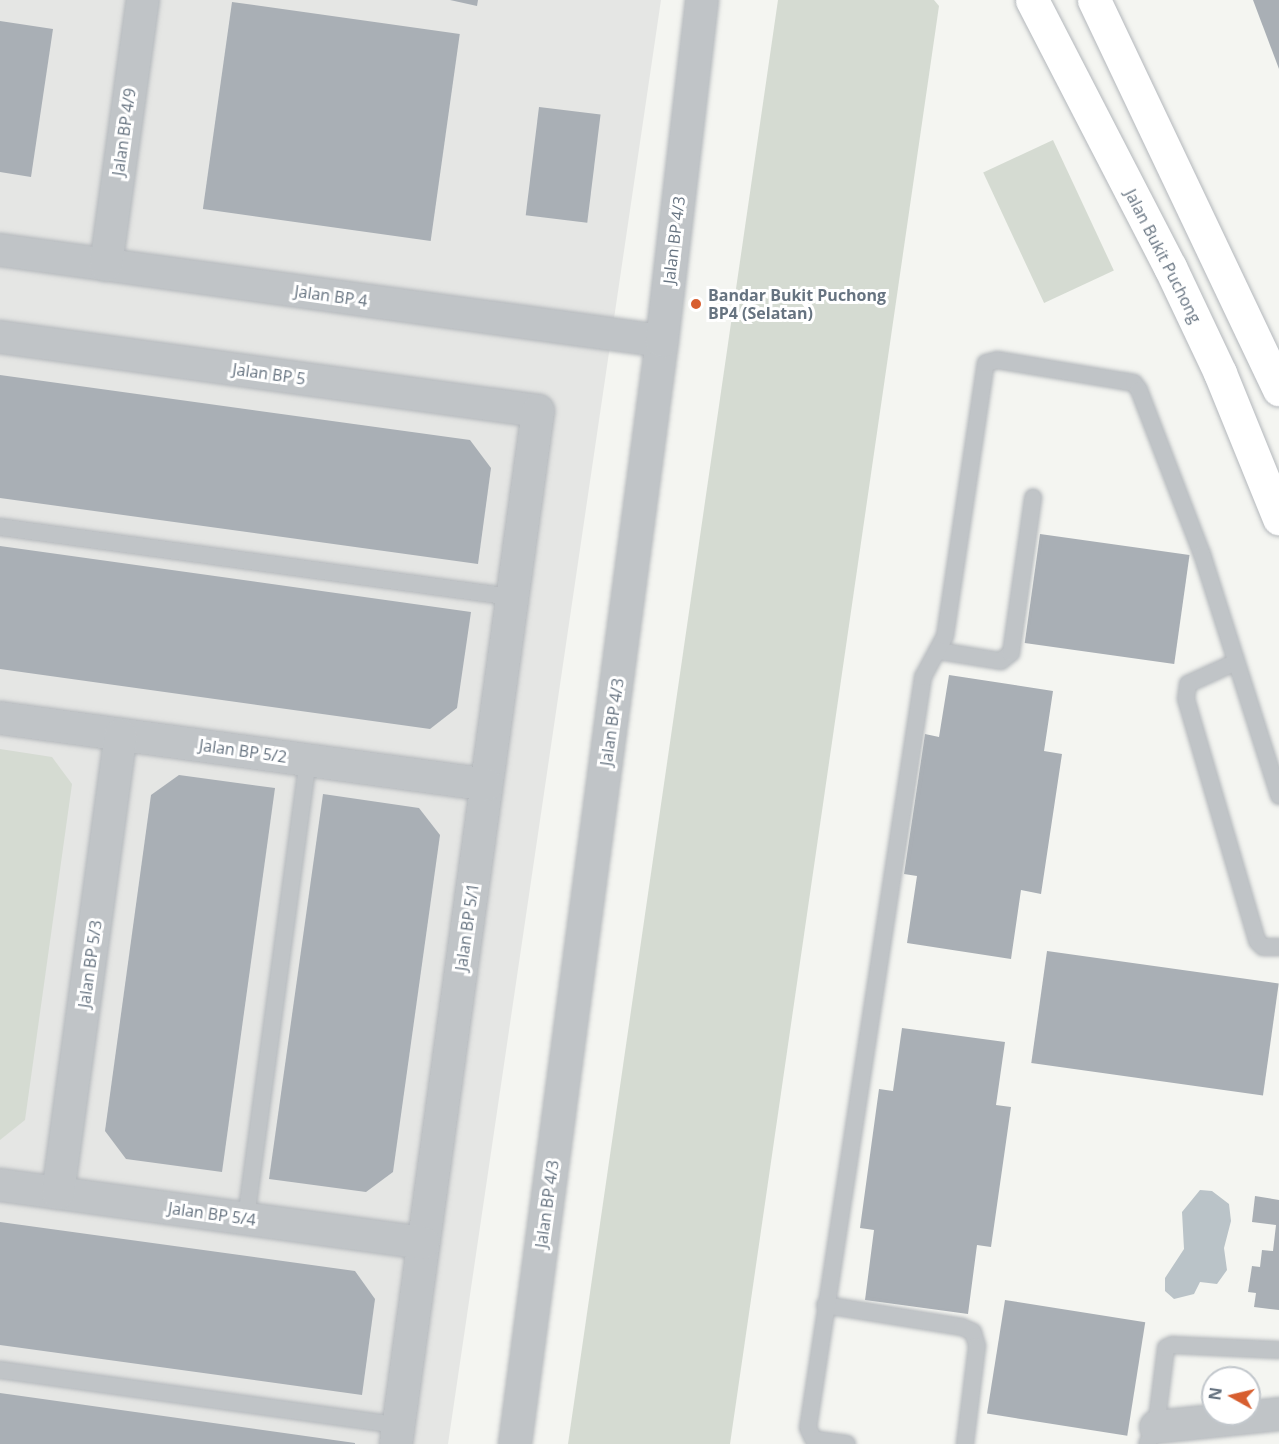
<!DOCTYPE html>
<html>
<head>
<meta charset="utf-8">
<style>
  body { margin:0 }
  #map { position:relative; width:1279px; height:1444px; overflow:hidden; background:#f4f5f1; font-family:"Open Sans",sans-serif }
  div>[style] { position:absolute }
  .built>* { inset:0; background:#e5e6e4 }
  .green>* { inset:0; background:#d5dbd2; transform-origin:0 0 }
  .water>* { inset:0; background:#bac3c8 }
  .building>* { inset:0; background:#a9afb5; transform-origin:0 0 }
  .roads { filter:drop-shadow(0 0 2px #b3b7bb) drop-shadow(0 0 2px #b3b7bb) }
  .lane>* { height:16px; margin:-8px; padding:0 8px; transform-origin:8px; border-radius:8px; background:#c0c4c7 }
  .street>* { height:32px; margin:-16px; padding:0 16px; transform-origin:16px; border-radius:16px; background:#c0c4c7 }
  .secondary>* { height:33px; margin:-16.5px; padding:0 16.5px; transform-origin:16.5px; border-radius:16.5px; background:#fff }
  .dots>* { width:16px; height:16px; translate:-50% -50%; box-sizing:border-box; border:3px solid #fff; border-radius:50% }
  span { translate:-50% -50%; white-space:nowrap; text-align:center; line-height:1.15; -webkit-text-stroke:6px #fff; paint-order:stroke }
  .street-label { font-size:16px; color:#667380 }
  .poi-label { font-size:16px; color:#667380; font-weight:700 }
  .left { translate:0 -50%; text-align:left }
  .north { position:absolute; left:1201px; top:1366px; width:60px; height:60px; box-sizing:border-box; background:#fff; border:2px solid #c2c7cc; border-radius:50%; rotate:278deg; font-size:16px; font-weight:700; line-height:24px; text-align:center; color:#667380 }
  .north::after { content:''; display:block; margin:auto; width:21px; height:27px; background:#d75e2f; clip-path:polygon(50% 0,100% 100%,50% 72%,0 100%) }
</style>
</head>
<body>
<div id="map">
  <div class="built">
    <div style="clip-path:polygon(0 0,661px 0,448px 1444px,0 1444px)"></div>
  </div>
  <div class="green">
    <div style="clip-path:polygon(778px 0,934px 0,939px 6px,730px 1444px,568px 1444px)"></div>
    <div style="left:1053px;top:140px;width:144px;height:77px;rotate:65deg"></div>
    <div style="clip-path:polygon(0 749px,52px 757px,72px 784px,25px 1120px,0 1140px)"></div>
  </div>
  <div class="water">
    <div style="clip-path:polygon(1200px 1190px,1212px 1191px,1229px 1204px,1231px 1221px,1224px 1248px,1227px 1270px,1217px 1284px,1200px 1282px,1194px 1294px,1174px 1299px,1165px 1291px,1165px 1278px,1184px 1249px,1182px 1212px)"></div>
  </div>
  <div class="building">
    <div style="clip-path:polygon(450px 0,478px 0,477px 6px)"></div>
    <div style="clip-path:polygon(1253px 0,1279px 0,1279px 69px)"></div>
    <div style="left:232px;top:2px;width:230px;height:209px;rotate:8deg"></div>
    <div style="clip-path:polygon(0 21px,53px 29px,31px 177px,0 172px)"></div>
    <div style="left:539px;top:107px;width:62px;height:109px;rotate:7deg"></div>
    <div style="clip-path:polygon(0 375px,470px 440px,491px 468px,478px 564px,0 498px)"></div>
    <div style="left:1040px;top:534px;width:151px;height:110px;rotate:8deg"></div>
    <div style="clip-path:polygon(0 546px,471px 612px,457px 708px,430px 729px,0 669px)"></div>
    <div style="clip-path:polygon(949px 675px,1053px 691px,1044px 751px,1062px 754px,1041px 894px,1021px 890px,1011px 959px,907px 943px,917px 876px,904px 874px,925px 734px,939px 737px)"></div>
    <div style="clip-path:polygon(179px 775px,275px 788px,222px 1172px,126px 1159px,105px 1131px,151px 795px)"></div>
    <div style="clip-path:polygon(323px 794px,419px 808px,440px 835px,393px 1172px,366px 1192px,269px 1179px)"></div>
    <div style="left:1047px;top:951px;width:234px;height:113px;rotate:8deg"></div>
    <div style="clip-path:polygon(902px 1028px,1005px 1042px,996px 1105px,1011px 1107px,991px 1247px,977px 1245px,968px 1314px,865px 1300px,874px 1230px,860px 1228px,879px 1089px,893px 1091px)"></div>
    <div style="clip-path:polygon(1255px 1196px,1279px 1200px,1279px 1310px,1254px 1307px,1256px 1293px,1248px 1292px,1252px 1266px,1260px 1267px,1262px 1250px,1273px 1251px,1276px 1225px,1252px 1222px)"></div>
    <div style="clip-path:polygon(0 1222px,355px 1271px,375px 1299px,362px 1395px,0 1345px)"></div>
    <div style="left:1005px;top:1300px;width:142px;height:115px;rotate:9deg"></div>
    <div style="clip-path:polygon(0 1393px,355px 1443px,355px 1444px,0 1444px)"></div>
  </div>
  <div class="roads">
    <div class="lane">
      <div style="left:0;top:527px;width:517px;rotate:7.79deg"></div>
      <div style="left:939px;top:651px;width:63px;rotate:9.2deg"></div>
      <div style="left:1001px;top:661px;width:13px;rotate:-39deg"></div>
      <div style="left:1011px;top:653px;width:157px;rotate:-81.9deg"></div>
      <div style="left:1236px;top:662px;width:53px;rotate:155.4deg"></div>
      <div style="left:1188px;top:684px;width:15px;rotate:98deg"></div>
      <div style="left:1186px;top:699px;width:252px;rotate:73.6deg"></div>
      <div style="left:1257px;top:941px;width:8px;rotate:45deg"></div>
      <div style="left:1263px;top:947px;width:16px"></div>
      <div style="left:246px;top:1218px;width:462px;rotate:-82.3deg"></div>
      <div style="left:825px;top:1305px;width:139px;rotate:9.1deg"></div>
      <div style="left:962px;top:1327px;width:12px;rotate:24deg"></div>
      <div style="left:973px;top:1332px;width:15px;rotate:74deg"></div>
      <div style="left:977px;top:1346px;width:99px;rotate:97deg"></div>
      <div style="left:0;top:1370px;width:402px;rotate:7.9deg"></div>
      <div style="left:847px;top:1444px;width:34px;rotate:-172deg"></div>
      <div style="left:813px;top:1439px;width:12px;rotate:-114deg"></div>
      <div style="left:808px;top:1428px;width:760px;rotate:-81.29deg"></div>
      <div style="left:923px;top:677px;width:47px;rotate:-61.8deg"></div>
      <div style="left:945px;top:636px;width:276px;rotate:-81.5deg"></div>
      <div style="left:986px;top:363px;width:11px;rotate:-15deg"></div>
      <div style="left:997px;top:360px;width:128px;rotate:9.5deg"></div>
      <div style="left:1123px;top:381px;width:11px;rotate:10deg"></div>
      <div style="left:1134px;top:383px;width:9px;rotate:54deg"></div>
      <div style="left:1139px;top:390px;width:176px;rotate:69deg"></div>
      <div style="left:1202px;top:554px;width:254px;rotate:72.3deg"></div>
      <div style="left:1147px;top:1444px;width:19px;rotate:-62deg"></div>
      <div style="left:1156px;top:1427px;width:80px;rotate:-82.8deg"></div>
      <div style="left:1166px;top:1348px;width:7px;rotate:-27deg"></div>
      <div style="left:1172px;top:1345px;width:107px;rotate:2.7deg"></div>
    </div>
    <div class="street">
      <div style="left:0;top:250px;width:668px;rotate:7.83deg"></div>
      <div style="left:106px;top:265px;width:268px;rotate:-82.1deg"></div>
      <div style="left:0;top:337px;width:543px;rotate:7.83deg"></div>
      <div style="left:538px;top:411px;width:1043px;rotate:97.83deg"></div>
      <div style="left:0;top:718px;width:491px;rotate:7.8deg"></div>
      <div style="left:0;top:1185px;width:427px;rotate:7.8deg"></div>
      <div style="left:58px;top:1193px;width:462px;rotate:-82.2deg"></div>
      <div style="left:1156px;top:1427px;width:124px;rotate:-6deg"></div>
      <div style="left:515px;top:1444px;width:1113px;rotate:-82.41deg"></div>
      <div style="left:662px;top:341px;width:343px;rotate:-83.3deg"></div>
    </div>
    <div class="secondary">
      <div style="left:1032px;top:0;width:301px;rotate:62.7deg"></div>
      <div style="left:1170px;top:267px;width:117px;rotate:64.7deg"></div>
      <div style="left:1220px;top:373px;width:157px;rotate:67.9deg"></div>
      <div style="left:1094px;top:0;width:431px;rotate:64.6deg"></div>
    </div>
  </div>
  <div class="dots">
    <div style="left:696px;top:304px;background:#d75e2f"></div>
  </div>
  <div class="street-label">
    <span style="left:124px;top:132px;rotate:-82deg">Jalan BP 4/9</span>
    <span style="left:674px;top:240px;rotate:-83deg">Jalan BP 4/3</span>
    <span style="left:1163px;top:256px;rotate:63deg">Jalan Bukit Puchong</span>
    <span style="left:331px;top:296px;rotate:8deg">Jalan BP 4</span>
    <span style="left:269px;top:374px;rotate:8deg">Jalan BP 5</span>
    <span style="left:612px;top:722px;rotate:-82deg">Jalan BP 4/3</span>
    <span style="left:243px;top:751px;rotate:8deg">Jalan BP 5/2</span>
    <span style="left:467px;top:927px;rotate:-82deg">Jalan BP 5/1</span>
    <span style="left:90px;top:964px;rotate:-82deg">Jalan BP 5/3</span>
    <span style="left:547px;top:1204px;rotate:-82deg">Jalan BP 4/3</span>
    <span style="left:212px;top:1214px;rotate:8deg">Jalan BP 5/4</span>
  </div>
  <div class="poi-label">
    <span class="left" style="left:708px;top:304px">Bandar Bukit Puchong<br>BP4 (Selatan)</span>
  </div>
  <div class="north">N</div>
</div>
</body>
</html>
